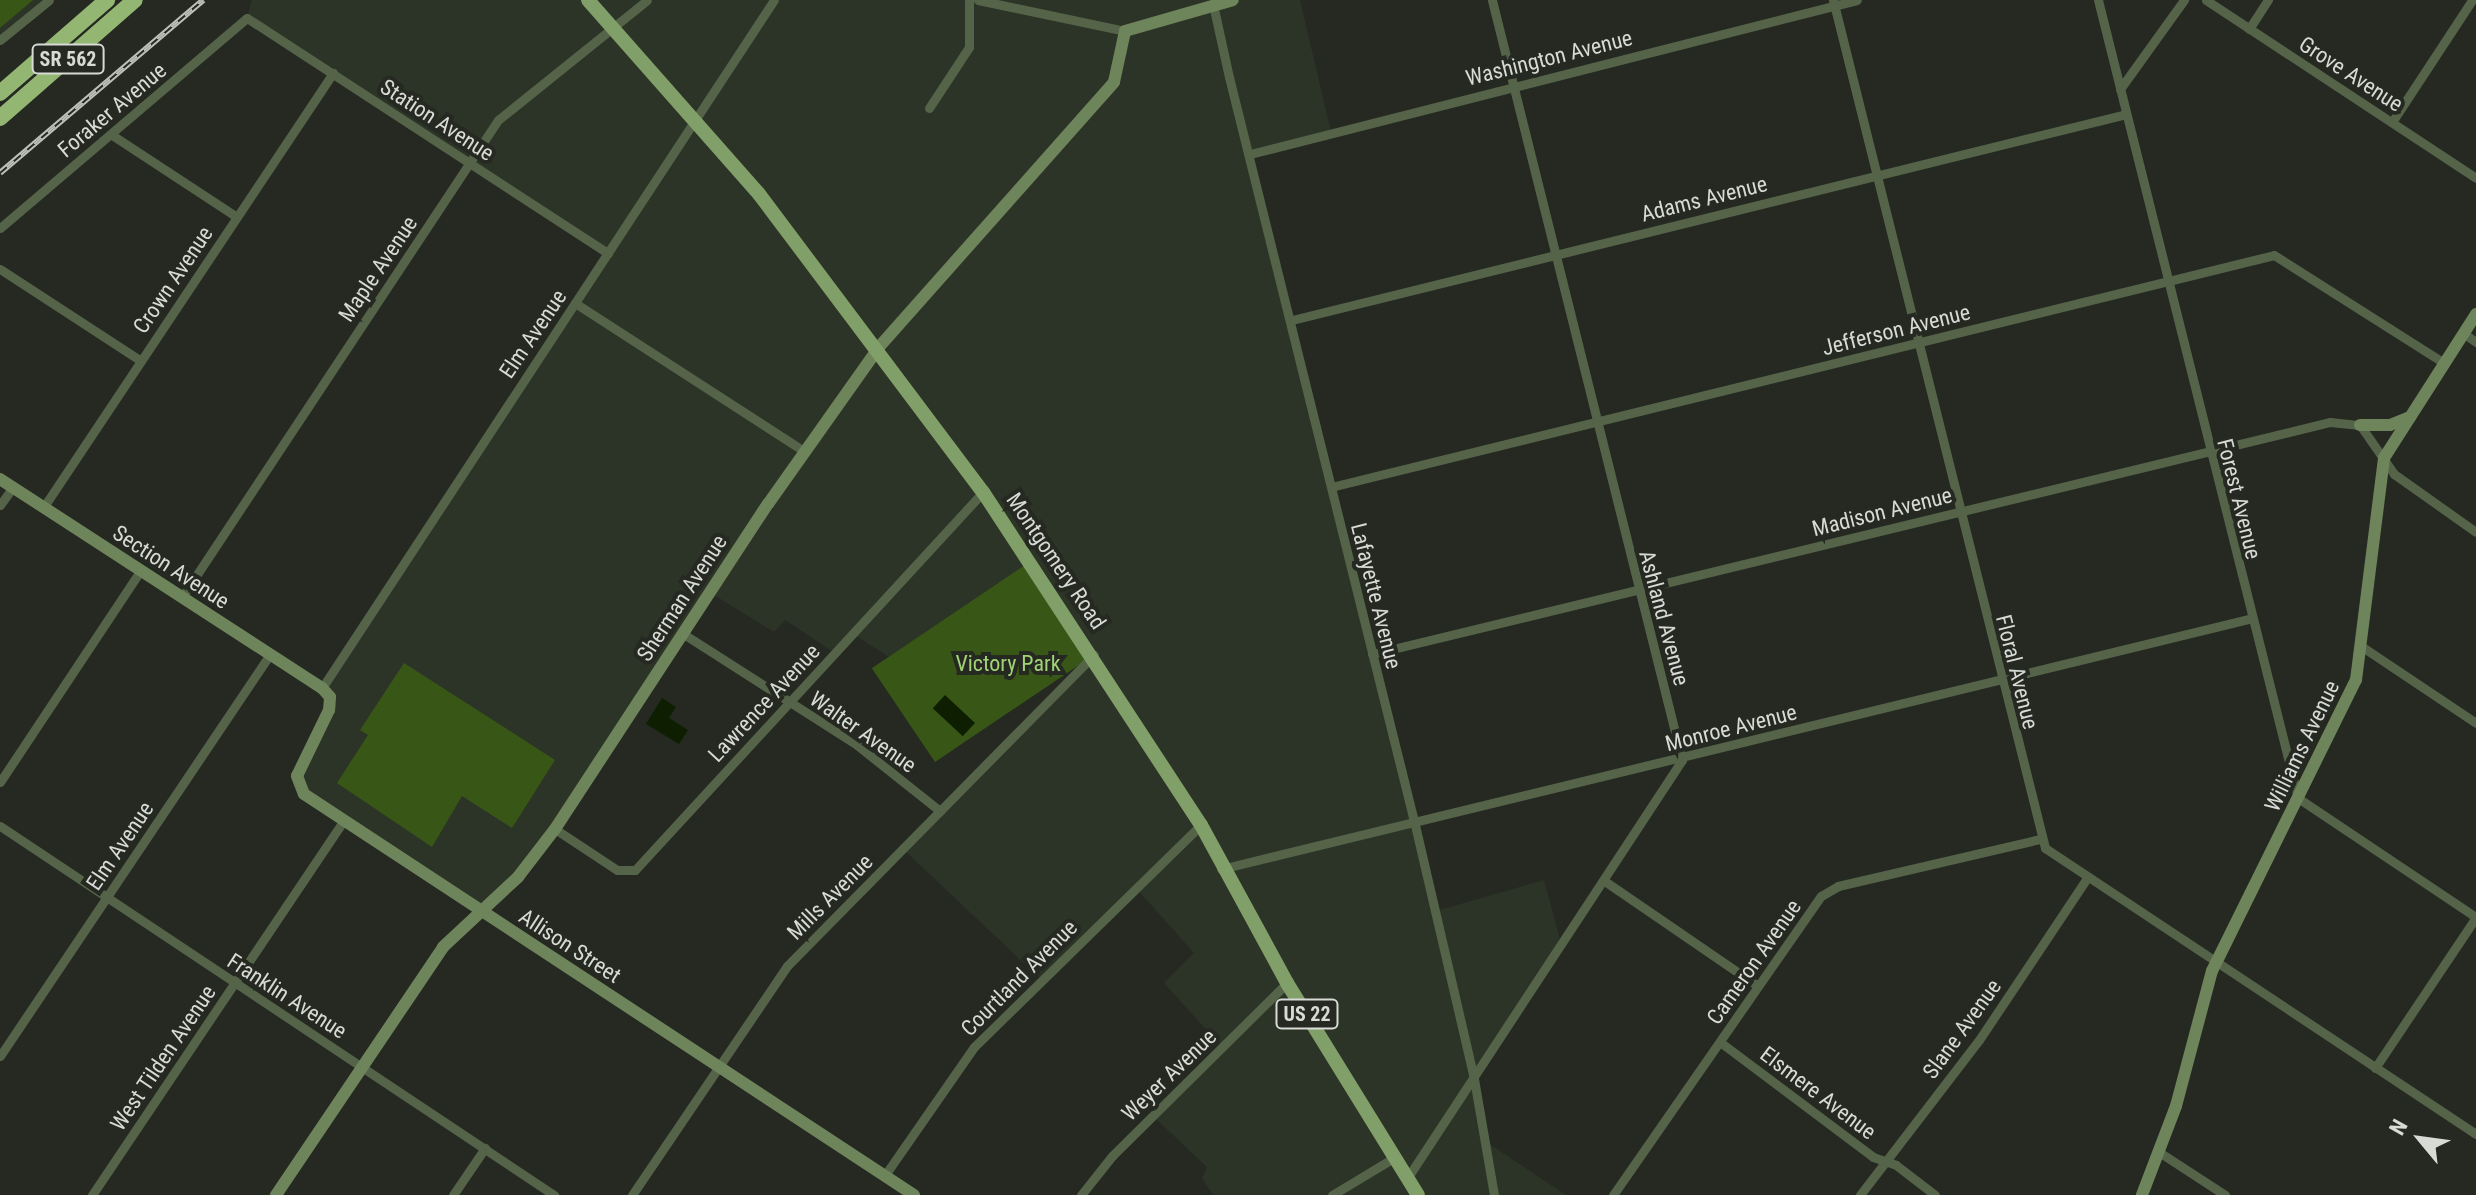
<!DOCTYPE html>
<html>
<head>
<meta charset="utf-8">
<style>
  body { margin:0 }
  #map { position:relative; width:2476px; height:1195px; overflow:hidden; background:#252922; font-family:"Roboto Condensed",sans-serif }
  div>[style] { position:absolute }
  .built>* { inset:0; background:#2c3427 }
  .green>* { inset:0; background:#385716; transform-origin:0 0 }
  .water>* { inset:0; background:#0e1e00; transform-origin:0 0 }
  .street>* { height:9px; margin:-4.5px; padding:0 4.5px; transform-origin:4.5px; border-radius:4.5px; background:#556449 }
  .secondary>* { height:12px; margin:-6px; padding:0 6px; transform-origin:6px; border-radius:6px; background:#6e855b }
  .primary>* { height:14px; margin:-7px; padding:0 7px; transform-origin:7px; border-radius:7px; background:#819f68 }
  .highway>* { height:16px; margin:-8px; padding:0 8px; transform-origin:8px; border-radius:8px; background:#93b773 }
  .rail>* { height:6px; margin-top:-3px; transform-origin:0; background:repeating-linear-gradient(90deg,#252922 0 9px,#bdc0bb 0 18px); box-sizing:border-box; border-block:2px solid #bdc0bb }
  span { translate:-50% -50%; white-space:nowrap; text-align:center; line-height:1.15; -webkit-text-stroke:8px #252922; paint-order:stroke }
  .shield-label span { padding:2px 6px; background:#252922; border:2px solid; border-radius:6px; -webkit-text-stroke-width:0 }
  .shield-label { font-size:20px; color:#d7dad5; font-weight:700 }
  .street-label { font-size:22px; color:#d7dad5 }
  .park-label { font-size:22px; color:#a2d276 }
  .north { position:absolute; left:2380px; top:1099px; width:80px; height:80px; -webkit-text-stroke:6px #252922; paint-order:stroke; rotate:299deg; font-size:22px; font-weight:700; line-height:32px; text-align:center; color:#d7dad5 }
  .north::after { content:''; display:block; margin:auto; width:28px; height:36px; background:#d7dad5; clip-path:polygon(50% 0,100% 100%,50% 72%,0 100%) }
</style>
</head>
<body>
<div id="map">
  <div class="built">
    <div style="clip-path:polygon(0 0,49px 0,0 40px)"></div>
    <div style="clip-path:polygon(252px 0,1300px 0,1331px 132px,1250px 153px,1436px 911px,1544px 880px,1562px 947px,1474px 1079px,1485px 1141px,1566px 1195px,1213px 1195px,1202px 1178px,1207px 1167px,1153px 1116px,1223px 1048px,1164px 983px,1194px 953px,1137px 889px,1042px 980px,903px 849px,1094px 656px,1031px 562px,919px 676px,853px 634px,835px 653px,785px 620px,774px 632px,709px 592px,555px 829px,480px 911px,343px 821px,297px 780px,329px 710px,322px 688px,607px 253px,247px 18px)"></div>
  </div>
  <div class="green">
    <div style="clip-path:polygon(0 0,33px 0,0 28px)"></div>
    <div style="left:1031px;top:561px;width:113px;height:192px;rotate:56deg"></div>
    <div style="clip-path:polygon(404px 663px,555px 760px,512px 828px,462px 796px,432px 847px,337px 783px,368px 735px,360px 730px)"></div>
  </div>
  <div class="water">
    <div style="left:945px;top:695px;width:41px;height:18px;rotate:43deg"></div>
    <div style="clip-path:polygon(662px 698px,676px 707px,669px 718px,688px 730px,679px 744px,646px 724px)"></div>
  </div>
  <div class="street">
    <div style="left:978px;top:0;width:150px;rotate:11.9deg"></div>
    <div style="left:1218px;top:0;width:10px;rotate:114deg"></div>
    <div style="left:1214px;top:9px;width:70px;rotate:77.6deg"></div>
    <div style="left:1229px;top:77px;width:771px;rotate:76.04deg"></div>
    <div style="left:1415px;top:825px;width:261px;rotate:76.9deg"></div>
    <div style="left:1474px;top:1079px;width:118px;rotate:80.2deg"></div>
    <div style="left:1833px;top:0;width:874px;rotate:75.96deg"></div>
    <div style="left:2045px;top:848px;width:517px;rotate:33.57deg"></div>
    <div style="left:2098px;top:0;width:823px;rotate:75.93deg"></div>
    <div style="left:2298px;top:798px;width:214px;rotate:33.8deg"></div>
    <div style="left:2206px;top:0;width:323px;rotate:33.4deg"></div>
    <div style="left:2249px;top:29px;width:35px;rotate:-57deg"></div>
    <div style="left:0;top:40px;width:63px;rotate:-39.2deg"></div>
    <div style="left:2120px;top:89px;width:110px;rotate:-54.3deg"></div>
    <div style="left:929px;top:108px;width:73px;rotate:-56.7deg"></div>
    <div style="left:969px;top:47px;width:47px;rotate:-90deg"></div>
    <div style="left:2392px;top:122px;width:146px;rotate:-56.7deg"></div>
    <div style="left:112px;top:135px;width:149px;rotate:33.3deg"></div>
    <div style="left:1250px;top:154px;width:626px;rotate:-14.24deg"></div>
    <div style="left:0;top:228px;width:324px;rotate:-40.4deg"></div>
    <div style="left:247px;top:18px;width:431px;rotate:33.1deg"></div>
    <div style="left:0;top:269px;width:168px;rotate:33.1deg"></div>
    <div style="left:575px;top:303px;width:273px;rotate:32.9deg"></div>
    <div style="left:1292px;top:320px;width:859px;rotate:-13.87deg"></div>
    <div style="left:2463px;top:333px;width:16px;rotate:35deg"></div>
    <div style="left:1331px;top:487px;width:971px;rotate:-13.82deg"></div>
    <div style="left:2274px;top:255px;width:201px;rotate:32.4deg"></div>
    <div style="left:0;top:505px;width:22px;rotate:-54deg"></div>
    <div style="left:43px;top:508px;width:523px;rotate:-56.31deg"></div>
    <div style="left:182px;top:597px;width:572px;rotate:-56.48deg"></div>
    <div style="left:498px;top:120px;width:191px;rotate:-38.8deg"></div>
    <div style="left:682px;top:633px;width:208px;rotate:32.6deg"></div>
    <div style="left:857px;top:745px;width:106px;rotate:38.5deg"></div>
    <div style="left:2361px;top:646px;width:138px;rotate:33.8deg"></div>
    <div style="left:1372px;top:654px;width:986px;rotate:-13.61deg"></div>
    <div style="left:2330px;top:422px;width:30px;rotate:6deg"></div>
    <div style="left:2360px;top:425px;width:60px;rotate:55.2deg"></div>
    <div style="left:2394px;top:474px;width:100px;rotate:35.3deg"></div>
    <div style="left:322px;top:688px;width:823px;rotate:-56.7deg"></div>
    <div style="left:0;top:782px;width:253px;rotate:-56.4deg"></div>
    <div style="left:0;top:826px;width:666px;rotate:33.67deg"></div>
    <div style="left:555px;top:829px;width:74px;rotate:33.5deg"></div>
    <div style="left:617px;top:870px;width:18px"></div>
    <div style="left:635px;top:870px;width:514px;rotate:-47.37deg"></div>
    <div style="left:1221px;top:869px;width:1058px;rotate:-13.67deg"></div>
    <div style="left:1606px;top:882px;width:184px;rotate:34.4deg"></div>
    <div style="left:1720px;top:1042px;width:191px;rotate:36.9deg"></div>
    <div style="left:1873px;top:1157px;width:24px;rotate:19deg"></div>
    <div style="left:1896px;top:1165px;width:49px;rotate:37.6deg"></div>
    <div style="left:0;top:1056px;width:482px;rotate:-56.1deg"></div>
    <div style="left:2375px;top:1068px;width:182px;rotate:-56.2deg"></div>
    <div style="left:2159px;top:1152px;width:79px;rotate:33.1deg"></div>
    <div style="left:885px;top:1175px;width:156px;rotate:-55.2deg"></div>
    <div style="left:974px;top:1047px;width:318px;rotate:-44.4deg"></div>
    <div style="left:1408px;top:1177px;width:499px;rotate:-56.7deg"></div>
    <div style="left:1682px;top:760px;width:783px;rotate:-104.04deg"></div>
    <div style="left:92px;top:1195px;width:450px;rotate:-56.1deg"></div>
    <div style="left:453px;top:1195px;width:57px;rotate:-55.8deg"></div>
    <div style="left:632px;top:1195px;width:277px;rotate:-55.9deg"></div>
    <div style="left:787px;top:966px;width:437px;rotate:-45.4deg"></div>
    <div style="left:1081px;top:1195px;width:50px;rotate:-51.5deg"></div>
    <div style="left:1112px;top:1156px;width:246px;rotate:-44.7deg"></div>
    <div style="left:1332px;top:1195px;width:74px;rotate:-31.1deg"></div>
    <div style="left:1613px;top:1195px;width:364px;rotate:-55.2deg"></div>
    <div style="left:1821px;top:896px;width:20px;rotate:-30deg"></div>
    <div style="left:1838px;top:886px;width:207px;rotate:-13.1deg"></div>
    <div style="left:1860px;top:1195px;width:195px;rotate:-52.5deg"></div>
    <div style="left:1979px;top:1040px;width:195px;rotate:-56.3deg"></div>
  </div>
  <div class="secondary">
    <div style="left:2360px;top:425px;width:30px"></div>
    <div style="left:2390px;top:425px;width:22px;rotate:-22deg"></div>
    <div style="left:0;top:479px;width:384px;rotate:33deg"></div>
    <div style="left:322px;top:688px;width:12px;rotate:48deg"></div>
    <div style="left:330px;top:697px;width:13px;rotate:94deg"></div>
    <div style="left:329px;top:710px;width:73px;rotate:115.9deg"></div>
    <div style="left:297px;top:776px;width:19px;rotate:69deg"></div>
    <div style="left:304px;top:794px;width:730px;rotate:33.32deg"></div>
    <div style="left:276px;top:1195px;width:299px;rotate:-56deg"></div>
    <div style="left:443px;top:947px;width:103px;rotate:-43deg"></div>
    <div style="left:518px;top:877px;width:61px;rotate:-52.4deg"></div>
    <div style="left:555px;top:829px;width:389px;rotate:-56.8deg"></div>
    <div style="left:768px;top:504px;width:192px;rotate:-54.7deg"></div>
    <div style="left:879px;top:347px;width:354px;rotate:-48.4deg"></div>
    <div style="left:1114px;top:82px;width:52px;rotate:-77.8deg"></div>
    <div style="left:1125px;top:31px;width:112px;rotate:-16deg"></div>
    <div style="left:2142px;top:1195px;width:95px;rotate:-69.1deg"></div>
    <div style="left:2176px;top:1106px;width:140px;rotate:-75.1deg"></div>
    <div style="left:2212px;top:971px;width:325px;rotate:-63.7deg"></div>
    <div style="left:2356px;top:680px;width:224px;rotate:-82.8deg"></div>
    <div style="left:2384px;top:458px;width:171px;rotate:-57.4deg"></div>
  </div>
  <div class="primary">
    <div style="left:588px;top:0;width:259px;rotate:48.6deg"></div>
    <div style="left:759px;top:194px;width:373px;rotate:53.1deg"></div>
    <div style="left:983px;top:492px;width:398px;rotate:56.8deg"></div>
    <div style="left:1201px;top:825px;width:180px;rotate:61.4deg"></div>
    <div style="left:1287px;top:983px;width:249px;rotate:58.3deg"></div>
  </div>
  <div class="highway">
    <div style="left:0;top:93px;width:142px;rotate:-41deg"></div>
    <div style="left:0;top:118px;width:179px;rotate:-41.2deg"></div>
  </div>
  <div class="rail">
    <div style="left:0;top:173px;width:267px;rotate:-40.4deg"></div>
  </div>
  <div class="shield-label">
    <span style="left:68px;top:59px">SR 562</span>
    <span style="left:1307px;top:1014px">US 22</span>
  </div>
  <div class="street-label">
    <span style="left:1549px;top:58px;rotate:-14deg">Washington Avenue</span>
    <span style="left:2351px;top:74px;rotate:33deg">Grove Avenue</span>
    <span style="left:112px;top:110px;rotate:-40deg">Foraker Avenue</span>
    <span style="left:437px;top:120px;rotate:33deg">Station Avenue</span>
    <span style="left:1704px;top:199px;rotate:-14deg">Adams Avenue</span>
    <span style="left:378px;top:269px;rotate:-56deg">Maple Avenue</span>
    <span style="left:173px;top:280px;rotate:-56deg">Crown Avenue</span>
    <span style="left:1896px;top:330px;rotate:-14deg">Jefferson Avenue</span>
    <span style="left:533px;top:334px;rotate:-56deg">Elm Avenue</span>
    <span style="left:2239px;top:499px;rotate:76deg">Forest Avenue</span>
    <span style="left:1882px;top:512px;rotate:-14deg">Madison Avenue</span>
    <span style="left:1056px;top:561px;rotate:56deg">Montgomery Road</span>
    <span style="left:171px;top:567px;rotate:33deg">Section Avenue</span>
    <span style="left:1376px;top:596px;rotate:76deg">Lafayette Avenue</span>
    <span style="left:682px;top:598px;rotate:-57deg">Sherman Avenue</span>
    <span style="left:1664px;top:618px;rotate:75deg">Ashland Avenue</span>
    <span style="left:2017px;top:672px;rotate:76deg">Floral Avenue</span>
    <span style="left:764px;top:703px;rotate:-47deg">Lawrence Avenue</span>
    <span style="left:1731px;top:728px;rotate:-14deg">Monroe Avenue</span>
    <span style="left:863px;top:732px;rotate:35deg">Walter Avenue</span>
    <span style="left:2302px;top:746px;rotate:-64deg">Williams Avenue</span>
    <span style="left:120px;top:846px;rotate:-56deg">Elm Avenue</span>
    <span style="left:830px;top:897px;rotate:-45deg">Mills Avenue</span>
    <span style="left:570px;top:946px;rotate:33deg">Allison Street</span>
    <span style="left:1754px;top:962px;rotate:-55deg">Cameron Avenue</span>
    <span style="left:1019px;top:978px;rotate:-45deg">Courtland Avenue</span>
    <span style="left:287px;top:996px;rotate:33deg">Franklin Avenue</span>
    <span style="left:1962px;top:1029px;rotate:-54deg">Slane Avenue</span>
    <span style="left:163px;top:1058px;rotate:-56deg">West Tilden Avenue</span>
    <span style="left:1169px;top:1075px;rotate:-44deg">Weyer Avenue</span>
    <span style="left:1818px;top:1093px;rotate:37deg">Elsmere Avenue</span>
  </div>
  <div class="park-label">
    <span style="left:1008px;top:664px">Victory Park</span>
  </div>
  <div class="north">N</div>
</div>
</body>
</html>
